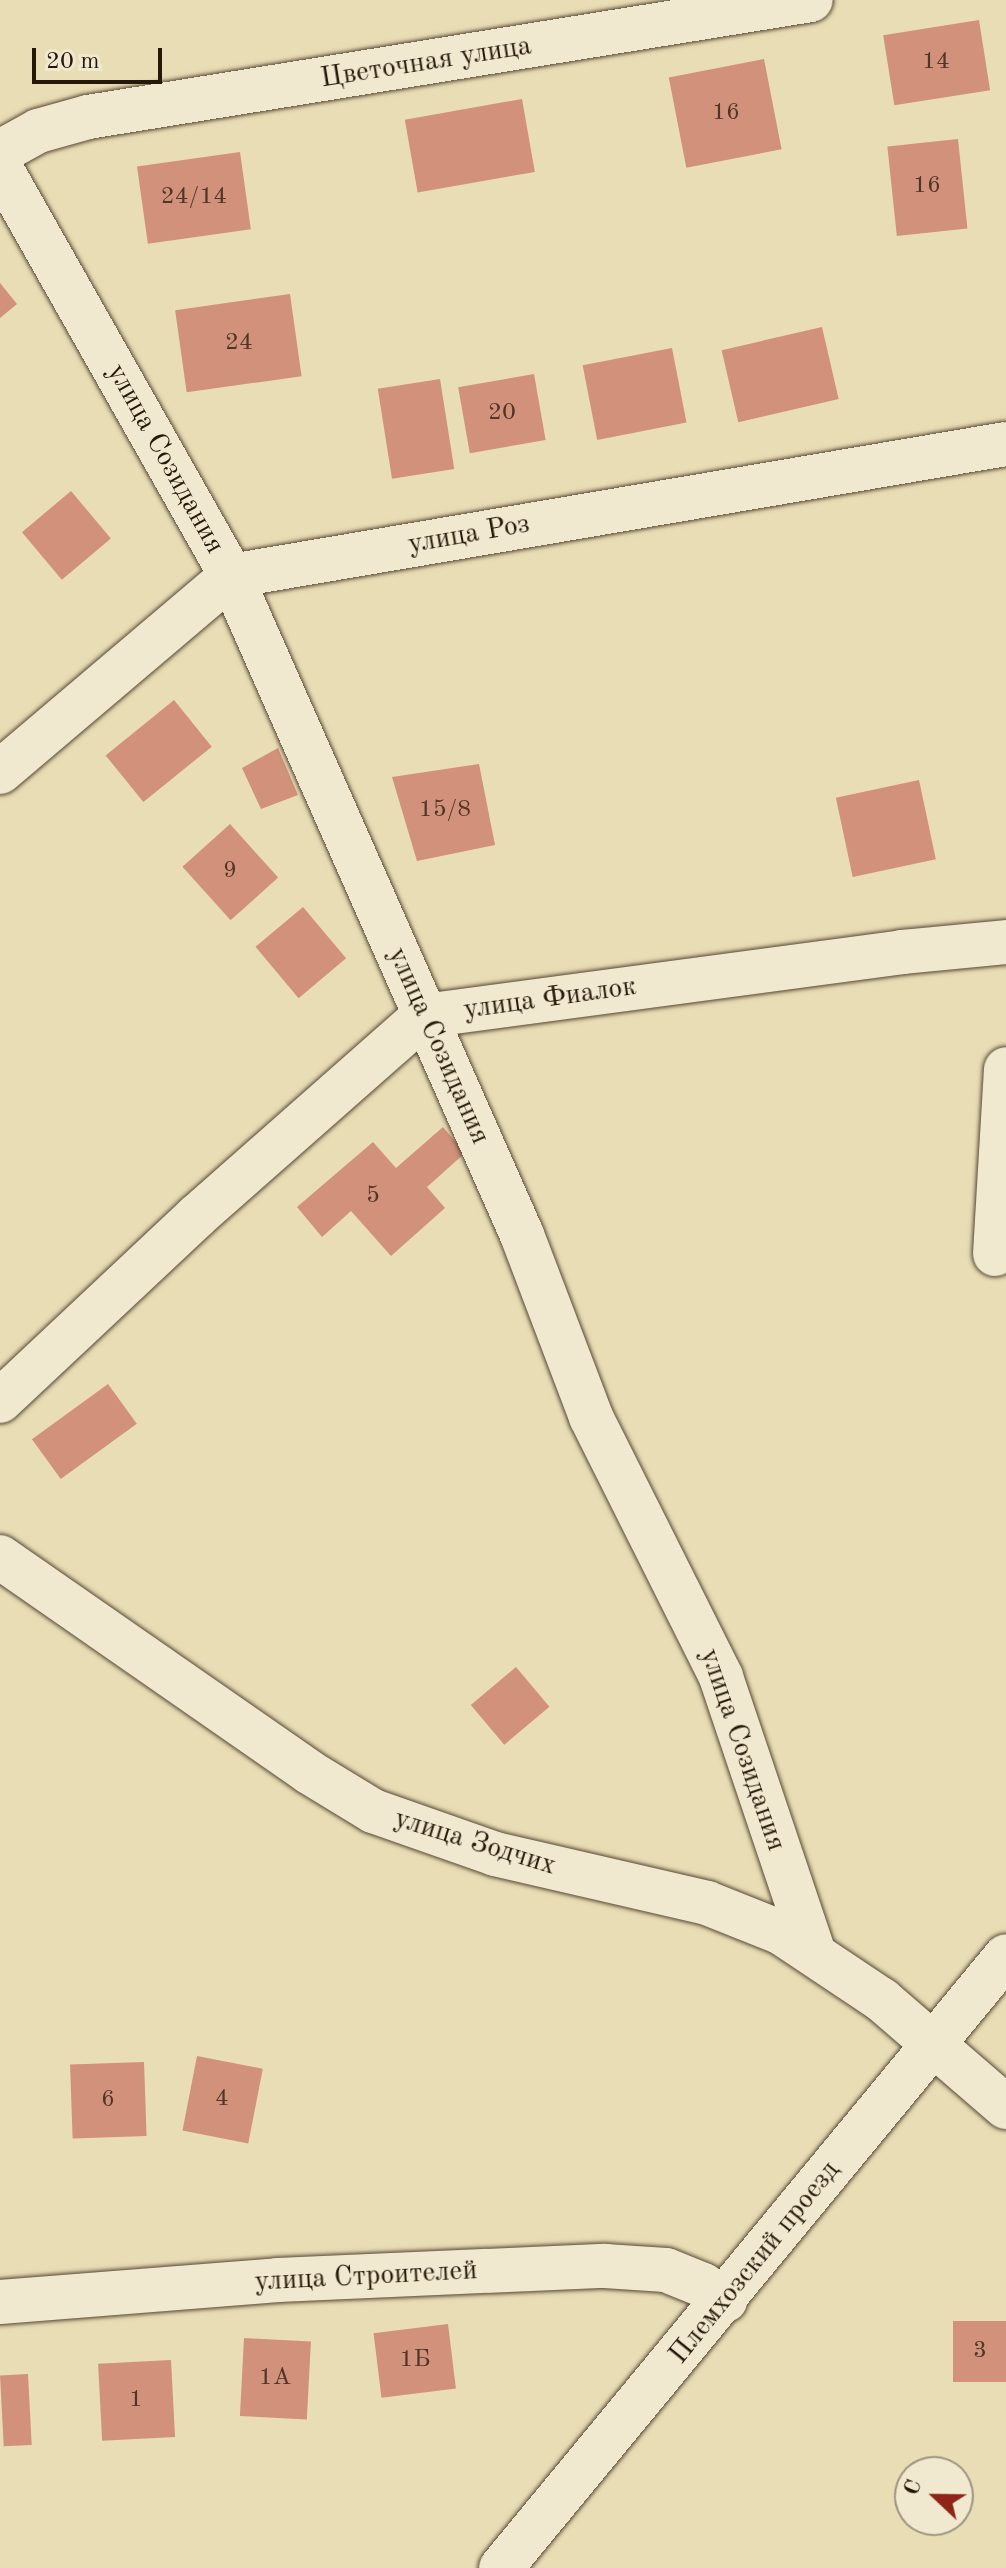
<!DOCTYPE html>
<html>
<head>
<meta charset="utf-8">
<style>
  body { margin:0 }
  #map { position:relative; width:1006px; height:2568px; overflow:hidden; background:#e9ddb5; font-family:"Old Standard TT",serif }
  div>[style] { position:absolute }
  .building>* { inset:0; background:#d1917b; transform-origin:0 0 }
  .roads { filter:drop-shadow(0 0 2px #564835) drop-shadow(0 0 2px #564835) }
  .street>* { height:44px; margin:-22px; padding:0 22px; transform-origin:22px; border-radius:22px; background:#f1e9cf }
  .secondary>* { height:44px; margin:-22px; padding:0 22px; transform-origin:22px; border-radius:22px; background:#f1e9cf }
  span { translate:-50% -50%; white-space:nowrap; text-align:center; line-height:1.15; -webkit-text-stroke:6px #f1e9cf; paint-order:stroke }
  .number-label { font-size:24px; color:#503626 }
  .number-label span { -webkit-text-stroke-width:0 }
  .street-label { font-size:28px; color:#25170a }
  .north { position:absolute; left:894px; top:2456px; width:80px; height:80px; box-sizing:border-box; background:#f1e9cf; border:2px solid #9f9580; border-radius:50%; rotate:292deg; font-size:22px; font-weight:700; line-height:32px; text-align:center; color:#25170a }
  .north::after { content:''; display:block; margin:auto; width:28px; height:36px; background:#8f2418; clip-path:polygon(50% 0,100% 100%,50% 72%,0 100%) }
  .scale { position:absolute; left:32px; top:48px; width:130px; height:36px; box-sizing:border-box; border:4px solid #25170a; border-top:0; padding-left:10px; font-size:24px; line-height:28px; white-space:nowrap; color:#25170a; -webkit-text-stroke:6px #f1e9cf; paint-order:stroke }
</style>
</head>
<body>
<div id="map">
  <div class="building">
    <div style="left:979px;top:20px;width:71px;height:97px;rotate:81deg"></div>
    <div style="left:764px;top:59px;width:92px;height:97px;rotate:79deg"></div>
    <div style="left:522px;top:99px;width:74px;height:119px;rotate:80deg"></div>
    <div style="left:958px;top:139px;width:90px;height:71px;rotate:84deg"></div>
    <div style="left:240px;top:152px;width:78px;height:104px;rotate:82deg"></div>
    <div style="clip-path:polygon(0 283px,17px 304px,0 318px)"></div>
    <div style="left:290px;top:294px;width:83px;height:116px;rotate:82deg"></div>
    <div style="left:822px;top:327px;width:74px;height:103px;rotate:77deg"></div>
    <div style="left:672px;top:348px;width:76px;height:91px;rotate:79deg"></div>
    <div style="left:534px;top:374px;width:67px;height:77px;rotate:80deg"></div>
    <div style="left:440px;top:379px;width:91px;height:63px;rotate:81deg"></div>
    <div style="left:71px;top:491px;width:62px;height:64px;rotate:50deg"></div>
    <div style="left:174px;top:700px;width:60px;height:88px;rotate:51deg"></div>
    <div style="clip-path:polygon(278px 748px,298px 795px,261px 809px,242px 768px)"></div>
    <div style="clip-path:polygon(479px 764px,495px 845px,417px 861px,392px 777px)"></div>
    <div style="left:919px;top:780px;width:81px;height:85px;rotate:78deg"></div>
    <div style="left:230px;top:824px;width:72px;height:64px;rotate:48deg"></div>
    <div style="left:303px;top:907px;width:67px;height:62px;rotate:50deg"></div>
    <div style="clip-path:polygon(443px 1127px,465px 1153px,427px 1187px,445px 1208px,391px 1256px,351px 1211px,322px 1237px,297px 1207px,373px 1142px,396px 1168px)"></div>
    <div style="left:108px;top:1384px;width:49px;height:94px;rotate:54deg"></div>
    <div style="left:516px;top:1667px;width:52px;height:59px;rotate:50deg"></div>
    <div style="left:197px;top:2056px;width:67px;height:76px;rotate:11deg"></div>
    <div style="left:144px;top:2062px;width:74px;height:74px;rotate:88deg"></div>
    <div style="left:1006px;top:2321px;width:61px;height:53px;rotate:90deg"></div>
    <div style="left:448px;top:2324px;width:65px;height:75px;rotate:83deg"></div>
    <div style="left:244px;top:2338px;width:67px;height:78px;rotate:3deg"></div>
    <div style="left:171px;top:2360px;width:77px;height:73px;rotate:87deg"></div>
    <div style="left:28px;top:2374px;width:71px;height:28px;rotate:87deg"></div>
  </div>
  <div class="roads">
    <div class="street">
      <div style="left:0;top:152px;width:43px;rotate:-28.9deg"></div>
      <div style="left:38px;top:131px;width:52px;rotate:-15.6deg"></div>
      <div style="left:88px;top:117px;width:732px;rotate:-9.19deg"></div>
      <div style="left:0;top:167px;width:470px;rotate:60.5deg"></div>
      <div style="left:231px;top:576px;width:720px;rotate:66.17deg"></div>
      <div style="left:522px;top:1235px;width:195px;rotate:69.2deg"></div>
      <div style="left:591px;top:1417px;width:291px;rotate:63.4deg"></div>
      <div style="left:721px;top:1677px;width:291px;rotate:71.4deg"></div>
      <div style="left:0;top:772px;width:303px;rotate:-40.3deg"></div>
      <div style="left:231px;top:576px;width:786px;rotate:-9.67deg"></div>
      <div style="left:995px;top:1254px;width:185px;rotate:-86.6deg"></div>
      <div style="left:0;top:1401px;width:270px;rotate:-43.2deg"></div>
      <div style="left:197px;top:1216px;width:303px;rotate:-41.4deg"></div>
      <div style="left:424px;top:1016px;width:482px;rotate:-7.6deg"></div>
      <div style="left:902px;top:952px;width:104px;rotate:-5.5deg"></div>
      <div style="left:0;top:1557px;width:376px;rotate:34.8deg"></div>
      <div style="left:309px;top:1772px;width:75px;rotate:31.4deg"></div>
      <div style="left:373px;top:1811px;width:129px;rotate:19.4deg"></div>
      <div style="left:495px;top:1854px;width:218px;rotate:13deg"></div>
      <div style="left:707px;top:1903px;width:79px;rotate:21.7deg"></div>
      <div style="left:780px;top:1932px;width:123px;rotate:33.7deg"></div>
      <div style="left:882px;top:2000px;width:164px;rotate:40.8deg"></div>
      <div style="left:0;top:2302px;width:279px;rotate:-4.5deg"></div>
      <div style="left:278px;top:2280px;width:327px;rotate:-2.5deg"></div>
      <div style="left:605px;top:2266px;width:61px;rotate:3.8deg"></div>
      <div style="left:666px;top:2270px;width:40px;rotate:22deg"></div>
      <div style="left:703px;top:2285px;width:27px;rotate:34deg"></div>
    </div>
    <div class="secondary">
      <div style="left:501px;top:2568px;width:793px;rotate:-50.47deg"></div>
    </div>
  </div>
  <div class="number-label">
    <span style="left:936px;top:63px">14</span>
    <span style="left:726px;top:114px">16</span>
    <span style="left:927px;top:187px">16</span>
    <span style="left:194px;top:198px">24/14</span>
    <span style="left:239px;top:344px">24</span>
    <span style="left:502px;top:414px">20</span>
    <span style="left:445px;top:811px">15/8</span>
    <span style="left:230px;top:872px">9</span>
    <span style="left:373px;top:1197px">5</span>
    <span style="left:222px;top:2100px">4</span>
    <span style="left:108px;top:2101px">6</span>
    <span style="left:980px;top:2352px">3</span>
    <span style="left:415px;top:2361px">1Б</span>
    <span style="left:275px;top:2379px">1А</span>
    <span style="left:136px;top:2401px">1</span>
  </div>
  <div class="street-label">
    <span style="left:426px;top:63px;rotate:-9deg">Цветочная улица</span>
    <span style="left:165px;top:459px;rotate:61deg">улица Созидания</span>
    <span style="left:469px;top:535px;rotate:-10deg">улица Роз</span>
    <span style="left:550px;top:999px;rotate:-8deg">улица Фиалок</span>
    <span style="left:438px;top:1046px;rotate:66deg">улица Созидания</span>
    <span style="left:742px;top:1750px;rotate:71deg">улица Созидания</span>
    <span style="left:475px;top:1843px;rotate:17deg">улица Зодчих</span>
    <span style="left:755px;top:2263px;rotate:-51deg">Племхозский проезд</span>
    <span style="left:366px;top:2277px;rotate:-3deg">улица Строителей</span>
  </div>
  <div class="north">С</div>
  <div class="scale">20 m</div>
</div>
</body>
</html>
